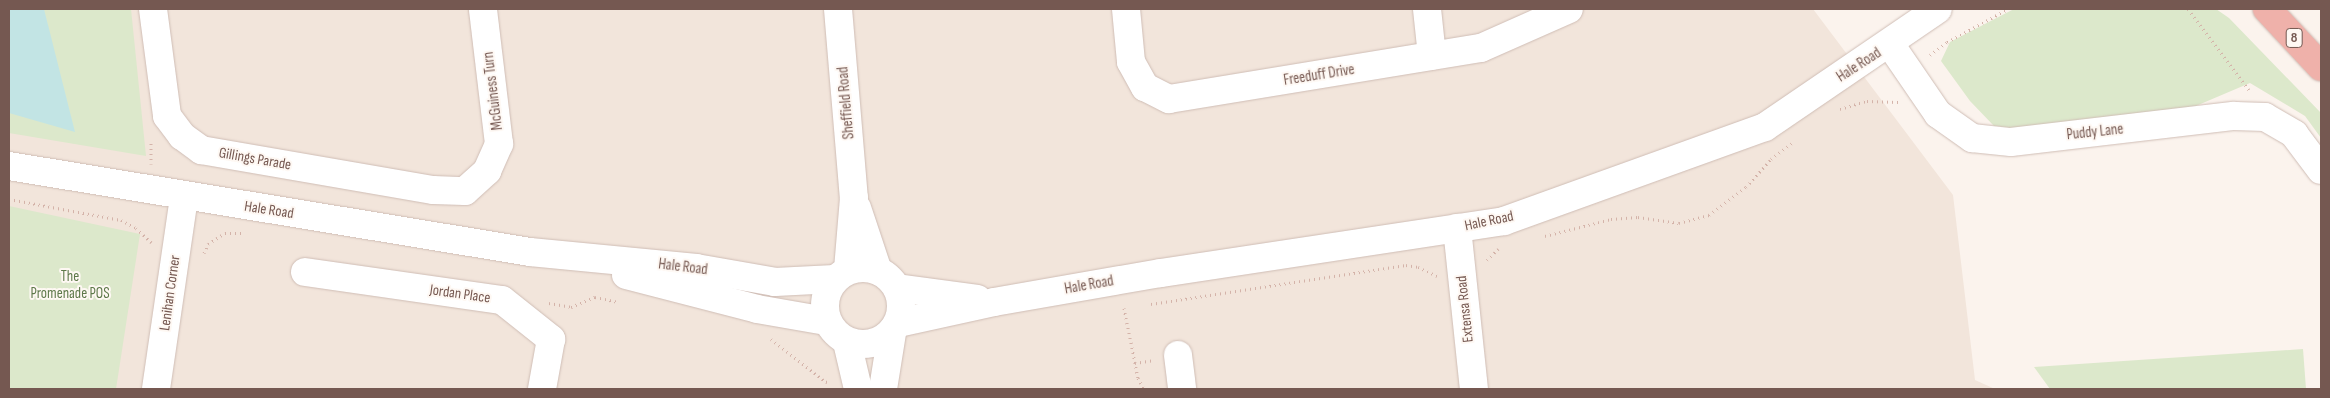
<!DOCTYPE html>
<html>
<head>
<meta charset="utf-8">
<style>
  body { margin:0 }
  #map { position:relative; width:2330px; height:398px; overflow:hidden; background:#fbf3ed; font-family:"Sofia Sans Condensed",sans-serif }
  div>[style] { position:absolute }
  .residential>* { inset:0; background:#f2e5db }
  .green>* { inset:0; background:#dce8cb }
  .water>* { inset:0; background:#c2e4e4 }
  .path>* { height:3px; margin-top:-1.5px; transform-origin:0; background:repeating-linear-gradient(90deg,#d4b3a9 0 1px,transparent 0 5px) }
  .roads { filter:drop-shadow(0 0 1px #cfbdb5) drop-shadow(0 0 1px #cfbdb5) }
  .street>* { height:28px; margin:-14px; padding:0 14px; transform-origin:14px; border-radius:14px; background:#fff }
  .secondary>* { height:28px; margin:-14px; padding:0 14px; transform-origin:14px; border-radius:14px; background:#fff }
  .secondary>.ring { margin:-14px; padding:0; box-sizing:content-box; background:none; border:28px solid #fff; border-radius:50% }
  .highway>* { height:28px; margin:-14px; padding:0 14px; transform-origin:14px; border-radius:14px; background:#efb1aa }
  span { translate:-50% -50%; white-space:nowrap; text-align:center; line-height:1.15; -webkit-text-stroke:4px #fef8f3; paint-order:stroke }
  .shield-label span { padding:1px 4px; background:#fef8f3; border:1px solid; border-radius:4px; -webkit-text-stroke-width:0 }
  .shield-label { font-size:14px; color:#755851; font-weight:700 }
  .street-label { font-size:15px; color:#755851 }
  .park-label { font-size:15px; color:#5e794a }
  .frame { position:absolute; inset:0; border:10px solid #755851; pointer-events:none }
</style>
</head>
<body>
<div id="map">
  <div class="residential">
    <div style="clip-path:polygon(9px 9px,1813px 9px,1953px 195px,1975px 380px,1995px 389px,9px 389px)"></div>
  </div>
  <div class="green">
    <div style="clip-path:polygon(9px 9px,131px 9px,146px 156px,9px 133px)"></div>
    <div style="clip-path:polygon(2014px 9px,2216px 9px,2229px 18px,2321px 113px,2321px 138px,2305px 116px,2250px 83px,2184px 111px,2026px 130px,1994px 126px,1970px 101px,1941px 61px,1950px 42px)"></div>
    <div style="clip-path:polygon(9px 206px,140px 234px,116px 389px,9px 389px)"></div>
    <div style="clip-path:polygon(2303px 349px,2306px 389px,2050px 389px,2034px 367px)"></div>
  </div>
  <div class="water">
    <div style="clip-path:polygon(9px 9px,44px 9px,75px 132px,9px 113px)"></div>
  </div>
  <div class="path">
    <div style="left:2188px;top:9px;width:101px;rotate:53deg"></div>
    <div style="left:1930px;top:55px;width:21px;rotate:-37deg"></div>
    <div style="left:1947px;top:42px;width:69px;rotate:-28.4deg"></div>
    <div style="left:1840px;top:109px;width:28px;rotate:-17deg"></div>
    <div style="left:1867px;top:101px;width:31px;rotate:2deg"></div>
    <div style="left:151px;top:164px;width:23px;rotate:-90deg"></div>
    <div style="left:9px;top:199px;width:114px;rotate:10.6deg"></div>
    <div style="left:121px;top:220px;width:17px;rotate:28deg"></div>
    <div style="left:136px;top:228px;width:21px;rotate:43deg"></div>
    <div style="left:1545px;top:236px;width:68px;rotate:-14.4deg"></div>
    <div style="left:1611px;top:219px;width:27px;rotate:-4deg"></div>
    <div style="left:1638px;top:217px;width:41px;rotate:8.3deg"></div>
    <div style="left:1679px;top:223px;width:31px;rotate:-15deg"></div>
    <div style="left:1709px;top:215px;width:46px;rotate:-37.1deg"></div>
    <div style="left:1746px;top:187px;width:38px;rotate:-48deg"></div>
    <div style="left:1771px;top:159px;width:26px;rotate:-37deg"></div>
    <div style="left:204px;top:253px;width:10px;rotate:-66deg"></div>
    <div style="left:208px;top:244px;width:20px;rotate:-33deg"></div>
    <div style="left:225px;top:233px;width:19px"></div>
    <div style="left:1487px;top:260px;width:16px;rotate:-45deg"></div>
    <div style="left:549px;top:303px;width:22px;rotate:10deg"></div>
    <div style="left:571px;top:307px;width:26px;rotate:-23deg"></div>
    <div style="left:595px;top:297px;width:24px;rotate:12deg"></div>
    <div style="left:1151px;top:304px;width:258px;rotate:-8.7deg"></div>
    <div style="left:1406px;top:265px;width:12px;rotate:9deg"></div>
    <div style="left:1418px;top:267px;width:21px;rotate:25deg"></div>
    <div style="left:1124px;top:308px;width:71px;rotate:78.7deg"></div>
    <div style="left:1138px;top:378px;width:13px;rotate:61deg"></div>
    <div style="left:771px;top:339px;width:70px;rotate:38deg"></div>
    <div style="left:826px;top:382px;width:4px;rotate:-14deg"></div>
    <div style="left:1135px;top:363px;width:18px;rotate:-9deg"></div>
  </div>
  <div class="roads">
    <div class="street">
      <div style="left:153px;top:9px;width:108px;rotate:82.5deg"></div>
      <div style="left:167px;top:116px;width:25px;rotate:53deg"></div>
      <div style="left:182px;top:136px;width:24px;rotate:36deg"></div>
      <div style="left:201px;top:150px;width:235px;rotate:9.8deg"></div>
      <div style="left:433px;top:190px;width:32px;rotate:2deg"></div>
      <div style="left:465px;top:191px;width:30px;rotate:-42deg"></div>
      <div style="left:487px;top:171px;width:30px;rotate:-66deg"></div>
      <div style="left:499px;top:144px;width:136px;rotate:-96.8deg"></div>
      <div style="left:838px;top:9px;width:190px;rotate:85.2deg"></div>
      <div style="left:854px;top:198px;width:72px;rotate:94.8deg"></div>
      <div style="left:1126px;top:9px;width:53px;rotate:84.6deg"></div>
      <div style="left:1131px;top:62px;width:29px;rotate:61deg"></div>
      <div style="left:1145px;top:87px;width:27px;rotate:27deg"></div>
      <div style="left:1169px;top:99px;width:316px;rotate:-9.3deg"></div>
      <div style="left:1481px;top:48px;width:96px;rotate:-23.9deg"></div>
      <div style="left:1427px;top:9px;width:47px;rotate:83.9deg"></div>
      <div style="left:1890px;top:44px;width:85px;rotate:55.6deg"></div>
      <div style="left:1938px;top:114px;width:42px;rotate:35.2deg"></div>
      <div style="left:1972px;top:138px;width:39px;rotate:6deg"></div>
      <div style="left:2011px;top:142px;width:225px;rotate:-6.7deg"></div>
      <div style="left:2234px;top:116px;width:31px;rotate:2deg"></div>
      <div style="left:2265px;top:117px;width:34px;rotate:30deg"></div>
      <div style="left:2294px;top:134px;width:45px;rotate:53.1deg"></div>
      <div style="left:857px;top:208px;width:66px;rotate:71.6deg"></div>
      <div style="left:1457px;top:228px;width:162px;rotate:84deg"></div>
      <div style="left:305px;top:272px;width:199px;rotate:8.1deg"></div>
      <div style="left:502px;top:300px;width:63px;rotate:38.5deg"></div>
      <div style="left:551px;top:339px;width:51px;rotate:100.2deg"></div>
      <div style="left:847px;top:342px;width:48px;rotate:76.8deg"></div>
      <div style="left:1178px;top:355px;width:34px;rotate:83deg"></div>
      <div style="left:156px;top:389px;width:194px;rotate:-81.7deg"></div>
      <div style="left:883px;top:389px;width:57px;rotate:-80.9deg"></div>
    </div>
    <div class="secondary">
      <div style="left:9px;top:166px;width:528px;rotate:9.37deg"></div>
      <div style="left:530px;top:252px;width:167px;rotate:5.5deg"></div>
      <div style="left:696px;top:268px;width:80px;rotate:10deg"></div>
      <div style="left:775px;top:282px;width:60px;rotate:-2.9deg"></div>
      <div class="ring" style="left:825px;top:268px;width:48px;height:48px"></div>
      <div style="left:626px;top:275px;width:135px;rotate:14.5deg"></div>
      <div style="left:757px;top:309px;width:70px;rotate:9.9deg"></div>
      <div style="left:897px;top:288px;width:81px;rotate:7.8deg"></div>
      <div style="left:898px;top:323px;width:98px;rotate:-12.3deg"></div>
      <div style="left:994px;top:302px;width:169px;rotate:-9.9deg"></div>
      <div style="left:1161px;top:273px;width:347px;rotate:-8.6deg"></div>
      <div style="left:1504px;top:221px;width:277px;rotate:-19.8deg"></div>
      <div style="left:1765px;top:127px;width:209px;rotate:-34.3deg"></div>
    </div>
    <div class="highway">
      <div style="left:2267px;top:9px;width:79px;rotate:47deg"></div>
    </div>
  </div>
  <div class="shield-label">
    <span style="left:2294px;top:38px">8</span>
  </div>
  <div class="street-label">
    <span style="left:1859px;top:65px;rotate:-33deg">Hale Road</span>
    <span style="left:1319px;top:75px;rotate:-9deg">Freeduff Drive</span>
    <span style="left:493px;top:91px;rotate:-97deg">McGuiness Turn</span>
    <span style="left:846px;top:103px;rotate:-95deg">Sheffield Road</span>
    <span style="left:2095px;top:132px;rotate:-6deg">Puddy Lane</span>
    <span style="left:255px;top:159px;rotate:10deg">Gillings Parade</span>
    <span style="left:269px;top:210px;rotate:9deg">Hale Road</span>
    <span style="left:1489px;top:221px;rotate:-12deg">Hale Road</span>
    <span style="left:683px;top:267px;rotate:7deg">Hale Road</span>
    <span style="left:1089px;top:285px;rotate:-10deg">Hale Road</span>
    <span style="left:170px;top:293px;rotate:-82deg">Lenihan Corner</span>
    <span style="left:460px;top:294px;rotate:8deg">Jordan Place</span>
    <span style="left:1465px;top:309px;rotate:-96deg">Extensa Road</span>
  </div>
  <div class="park-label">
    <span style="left:70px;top:285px">The<br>Promenade POS</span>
  </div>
  <div class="frame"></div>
</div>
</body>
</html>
